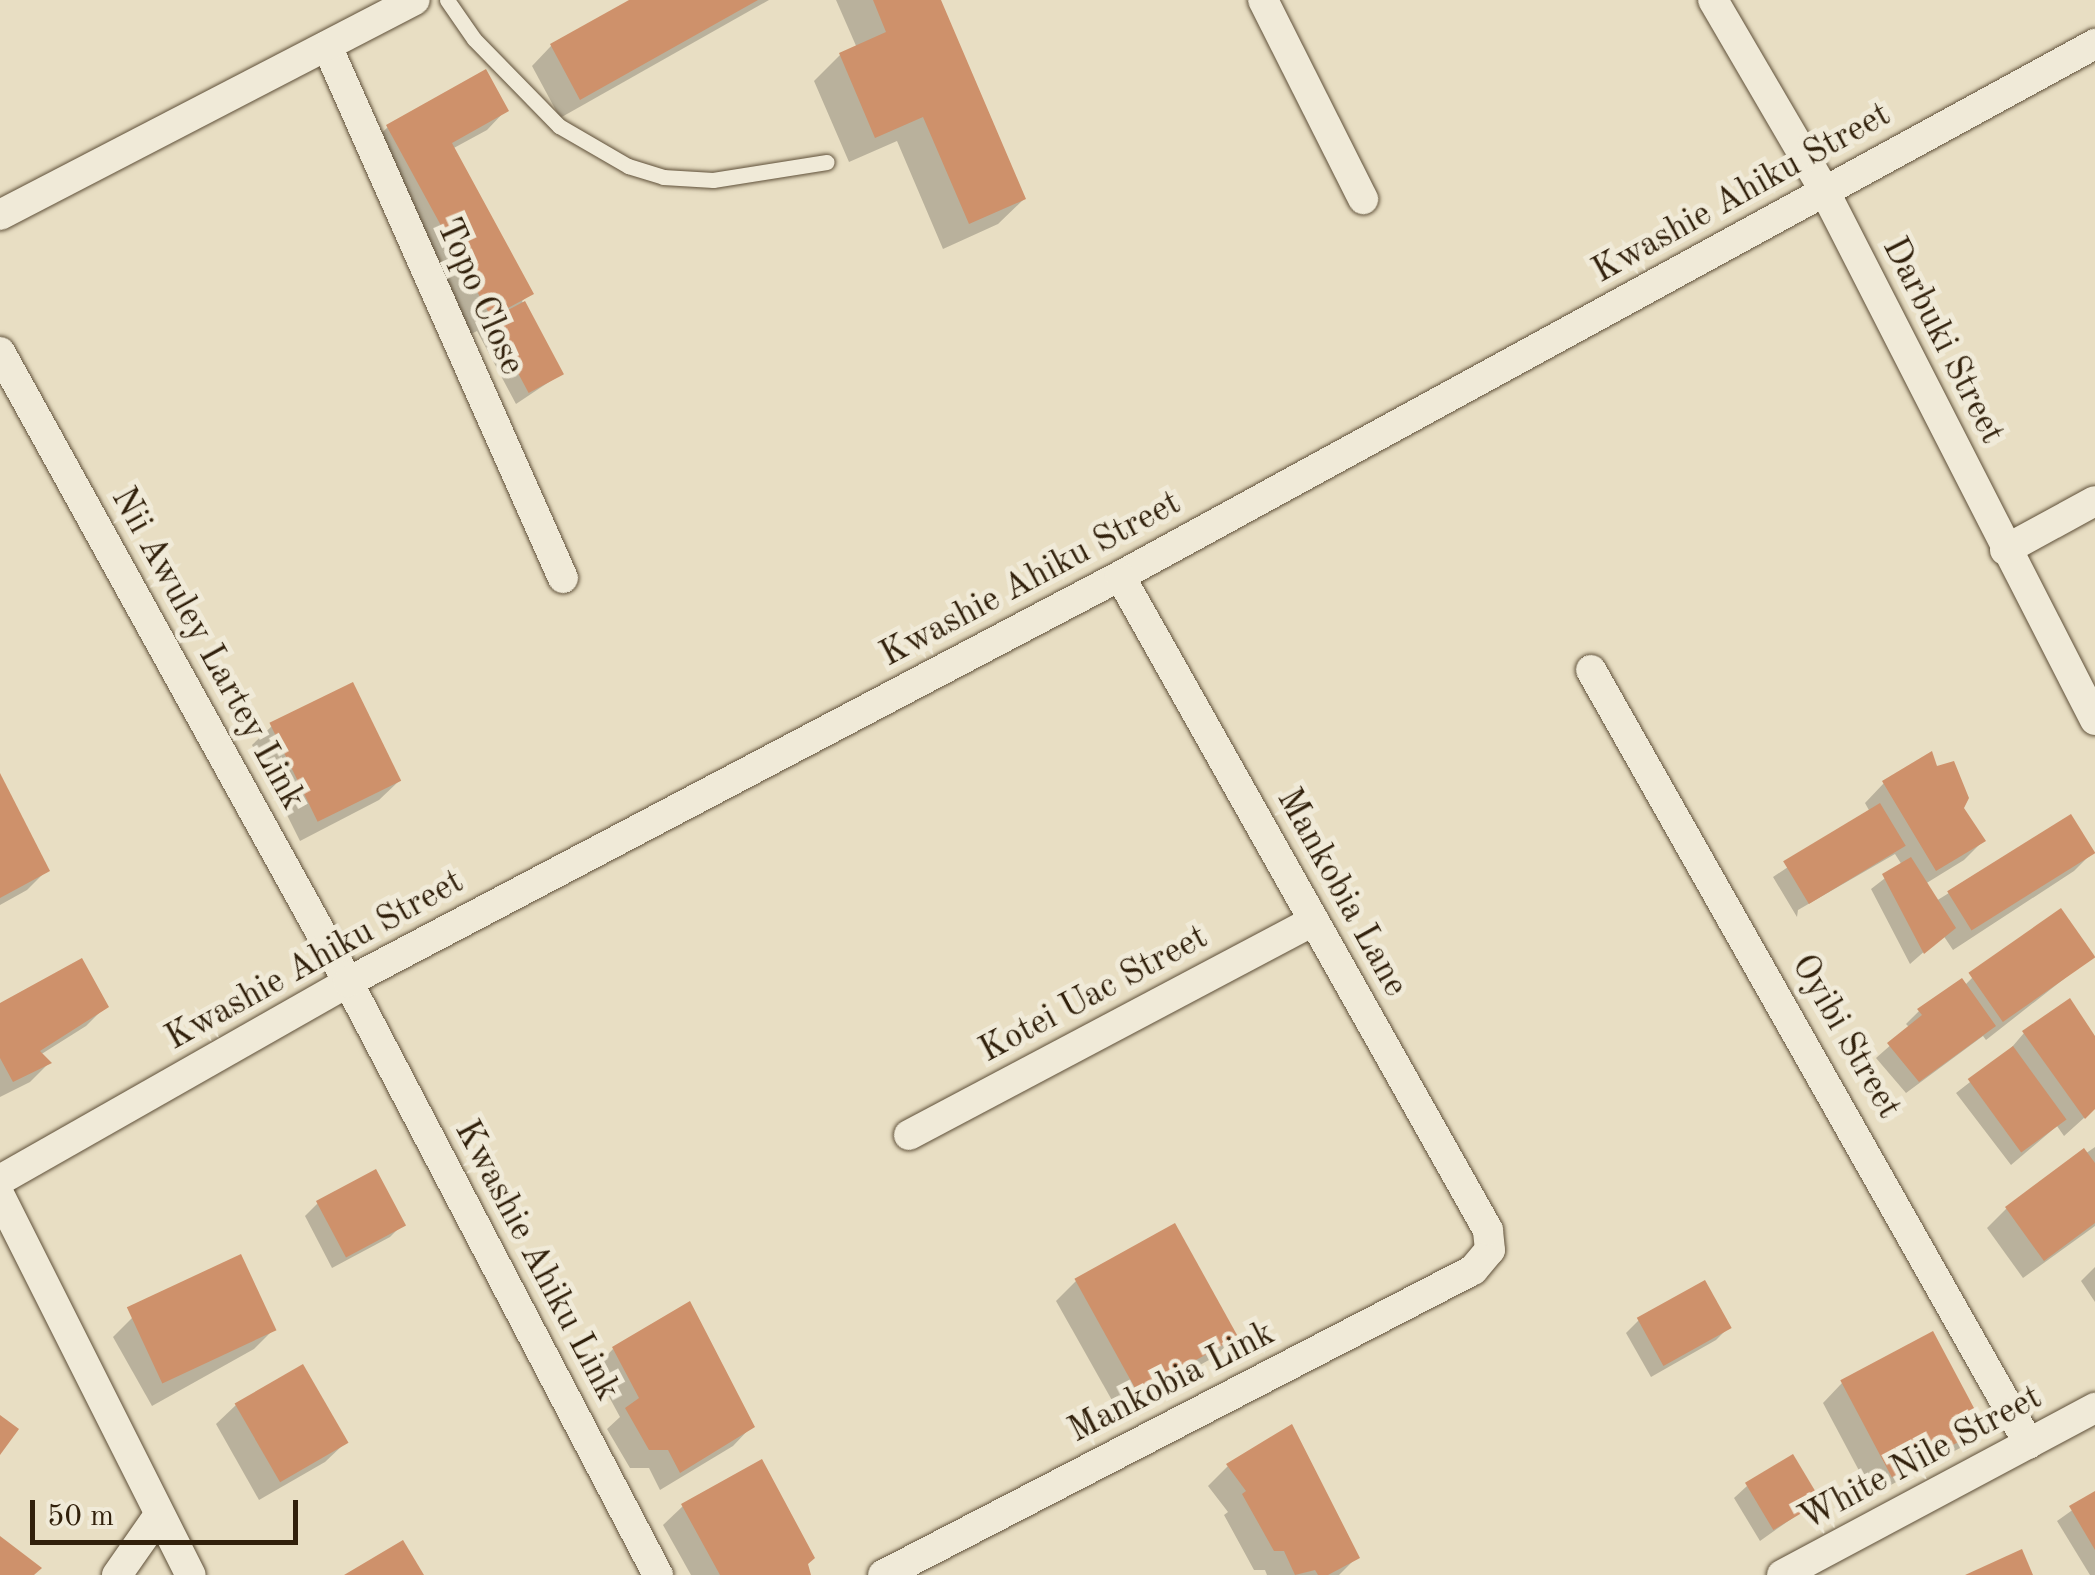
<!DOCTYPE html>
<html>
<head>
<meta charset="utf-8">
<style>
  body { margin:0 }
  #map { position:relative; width:2095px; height:1575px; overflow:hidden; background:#e8dec3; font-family:"Old Standard TT",serif }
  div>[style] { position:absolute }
  .shadow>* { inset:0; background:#0003 }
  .building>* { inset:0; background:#ce916b; transform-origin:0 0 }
  .roads { filter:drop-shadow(0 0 2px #5f5039) drop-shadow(0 0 2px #5f5039) }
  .service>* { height:15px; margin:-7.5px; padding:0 7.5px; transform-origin:7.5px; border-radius:7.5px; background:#f0ead8 }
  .minor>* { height:30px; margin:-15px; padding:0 15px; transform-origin:15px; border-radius:15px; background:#f0ead8 }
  span { translate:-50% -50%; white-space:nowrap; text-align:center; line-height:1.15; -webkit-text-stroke:10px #f0ead8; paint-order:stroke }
  .street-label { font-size:35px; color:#31200b }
  .scale { position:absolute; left:30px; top:1500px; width:268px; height:45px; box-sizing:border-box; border:5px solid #31200b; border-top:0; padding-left:12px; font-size:30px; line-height:35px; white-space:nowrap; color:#31200b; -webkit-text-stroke:8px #f0ead8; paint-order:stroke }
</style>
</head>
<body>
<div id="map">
  <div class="shadow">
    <div style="clip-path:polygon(634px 0,769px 0,560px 118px,532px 66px,551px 46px)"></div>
    <div style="clip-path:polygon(836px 0,938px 0,1024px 199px,998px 224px,943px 249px,897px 141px,849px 162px,814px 81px,840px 55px,857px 48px)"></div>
    <div style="clip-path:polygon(506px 110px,487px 130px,452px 149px,531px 293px,522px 301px,561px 374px,516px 404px,477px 331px,471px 334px,368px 146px,388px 127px)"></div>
    <div style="clip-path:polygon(272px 726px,399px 781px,379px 800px,300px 841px,252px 745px)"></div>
    <div style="clip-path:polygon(0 778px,47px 870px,27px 890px,0 905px)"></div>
    <div style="clip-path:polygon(1884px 783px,1961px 808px,1983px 841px,1964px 860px,1925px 884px,1936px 901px,2070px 818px,2093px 852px,2074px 871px,1953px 950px,1943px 935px,1910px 964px,1871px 889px,1902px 865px,1895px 854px,1798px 910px,1797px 917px,1773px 877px,1870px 812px,1865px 803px)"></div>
    <div style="clip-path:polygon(2093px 956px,1986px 1040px,1983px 1036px,1906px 1093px,1876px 1058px,1910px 1028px,1906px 1024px,1919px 1011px,1961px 982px,1964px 986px,1973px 977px)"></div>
    <div style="clip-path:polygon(0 1006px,106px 1006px,86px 1026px,40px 1055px,49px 1063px,30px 1082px,0 1097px)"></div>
    <div style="clip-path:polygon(2024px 1033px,2095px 1040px,2095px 1108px,2064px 1136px,2057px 1126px,2011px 1165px,1956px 1093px,2006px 1054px)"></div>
    <div style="clip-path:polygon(2095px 1147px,2095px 1226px,2023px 1278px,1987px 1228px,2006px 1209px)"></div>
    <div style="clip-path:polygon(318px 1203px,403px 1224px,390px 1237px,332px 1268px,305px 1216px)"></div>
    <div style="clip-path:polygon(2095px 1267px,2095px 1302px,2081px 1281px)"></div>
    <div style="clip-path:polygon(1076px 1281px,1235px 1336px,1216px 1356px,1118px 1411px,1056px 1301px)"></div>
    <div style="clip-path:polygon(133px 1317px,273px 1330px,254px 1349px,152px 1406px,113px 1337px)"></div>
    <div style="clip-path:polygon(1639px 1320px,1729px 1327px,1716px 1340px,1651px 1377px,1626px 1333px)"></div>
    <div style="clip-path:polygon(613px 1349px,752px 1426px,733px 1446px,660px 1490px,649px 1468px,630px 1468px,607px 1429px,620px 1417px,594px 1369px)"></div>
    <div style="clip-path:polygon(1842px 1383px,1981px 1427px,1962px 1447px,1872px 1495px,1823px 1403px)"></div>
    <div style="clip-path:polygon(236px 1405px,345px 1443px,325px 1462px,259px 1500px,216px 1424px)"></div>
    <div style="clip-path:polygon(1228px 1466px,1357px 1557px,1339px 1575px,1267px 1575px,1265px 1570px,1254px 1570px,1224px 1515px,1228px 1512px,1208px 1486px)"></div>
    <div style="clip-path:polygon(1747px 1486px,1818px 1500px,1760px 1541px,1734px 1498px)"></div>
    <div style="clip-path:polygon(2095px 1494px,2095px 1575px,2090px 1575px,2057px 1521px)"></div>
    <div style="clip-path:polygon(683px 1506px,806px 1564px,809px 1575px,691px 1575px,663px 1525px)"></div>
  </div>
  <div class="building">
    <div style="clip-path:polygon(629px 0,758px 0,580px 100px,550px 44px)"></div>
    <div style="clip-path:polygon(873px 0,941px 0,1026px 199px,969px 224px,923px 117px,875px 138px,839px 53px,886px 32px)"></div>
    <div style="clip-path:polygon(486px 69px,509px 111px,452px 143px,534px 294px,491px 317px,386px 125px)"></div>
    <div style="left:525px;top:301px;width:83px;height:40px;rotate:62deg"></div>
    <div style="left:353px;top:682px;width:110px;height:93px;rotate:64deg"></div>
    <div style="clip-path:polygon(1932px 751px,1937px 766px,1954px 761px,1969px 798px,1964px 808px,1986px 841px,1936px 871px,1882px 781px)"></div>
    <div style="clip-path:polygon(0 773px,50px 871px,0 898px)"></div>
    <div style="left:1880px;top:803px;width:50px;height:113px;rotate:59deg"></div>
    <div style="left:2071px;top:814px;width:46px;height:146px;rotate:58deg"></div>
    <div style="clip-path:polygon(1911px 857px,1956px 928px,1924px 954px,1882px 874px)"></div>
    <div style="left:2061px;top:908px;width:60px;height:113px;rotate:55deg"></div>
    <div style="clip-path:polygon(82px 958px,109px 1007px,40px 1051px,52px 1063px,13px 1082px,0 1058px,0 1003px)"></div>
    <div style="clip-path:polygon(1962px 978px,1996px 1026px,1919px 1082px,1887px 1043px,1922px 1015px,1917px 1009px)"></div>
    <div style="clip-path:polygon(2070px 998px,2095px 1036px,2095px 1109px,2085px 1119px,2022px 1031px)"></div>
    <div style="left:2013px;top:1046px;width:91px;height:56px;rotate:54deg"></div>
    <div style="clip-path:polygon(2084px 1148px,2095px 1163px,2095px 1223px,2044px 1261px,2005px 1207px)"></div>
    <div style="left:376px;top:1169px;width:64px;height:68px;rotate:62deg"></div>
    <div style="left:1175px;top:1223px;width:130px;height:115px;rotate:61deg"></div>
    <div style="left:241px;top:1254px;width:84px;height:126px;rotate:65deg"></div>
    <div style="left:1705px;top:1280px;width:55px;height:78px;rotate:61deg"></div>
    <div style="clip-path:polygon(690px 1301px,755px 1427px,680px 1473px,668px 1450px,649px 1450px,625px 1408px,639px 1398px,612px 1347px)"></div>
    <div style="left:1933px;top:1331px;width:110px;height:105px;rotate:62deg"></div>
    <div style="left:303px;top:1364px;width:91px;height:79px;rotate:60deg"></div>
    <div style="clip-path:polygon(0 1415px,19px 1429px,0 1455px)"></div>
    <div style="clip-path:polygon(1292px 1424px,1360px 1558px,1328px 1575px,1318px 1575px,1315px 1570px,1295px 1575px,1284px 1551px,1274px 1551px,1242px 1494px,1246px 1491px,1226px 1464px)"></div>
    <div style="left:1793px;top:1454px;width:55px;height:56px;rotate:59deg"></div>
    <div style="clip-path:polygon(762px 1459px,815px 1558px,808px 1564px,811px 1575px,720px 1575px,681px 1504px)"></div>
    <div style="clip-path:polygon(2095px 1491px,2095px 1550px,2069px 1506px)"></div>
    <div style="clip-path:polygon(0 1536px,42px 1568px,34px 1575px,0 1575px)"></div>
    <div style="clip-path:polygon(403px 1540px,424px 1575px,344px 1575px)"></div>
    <div style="clip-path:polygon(2022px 1549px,2033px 1575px,1965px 1575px)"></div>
  </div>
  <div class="roads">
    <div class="service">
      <div style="left:447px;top:0;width:47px;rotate:55.3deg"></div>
      <div style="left:474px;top:39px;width:122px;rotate:45.7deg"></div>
      <div style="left:559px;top:126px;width:80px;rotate:30.1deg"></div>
      <div style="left:628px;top:166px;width:37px;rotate:17deg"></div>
      <div style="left:663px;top:177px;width:50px;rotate:3.4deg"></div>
      <div style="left:713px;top:180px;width:115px;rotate:-9deg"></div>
    </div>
    <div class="minor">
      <div style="left:1263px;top:0;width:223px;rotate:63.3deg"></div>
      <div style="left:1713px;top:0;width:222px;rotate:59.7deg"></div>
      <div style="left:1825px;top:192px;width:593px;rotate:62.92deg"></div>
      <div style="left:327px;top:46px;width:582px;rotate:66.08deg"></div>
      <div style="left:0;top:215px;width:467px;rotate:-27.4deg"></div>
      <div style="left:0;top:352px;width:720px;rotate:61.08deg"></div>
      <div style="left:348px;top:982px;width:669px;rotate:62.4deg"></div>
      <div style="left:2005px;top:550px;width:102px;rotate:-28.6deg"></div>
      <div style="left:1591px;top:670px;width:889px;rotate:60.49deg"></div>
      <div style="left:909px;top:1135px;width:458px;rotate:-27.9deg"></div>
      <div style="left:0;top:1180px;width:400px;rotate:-29.6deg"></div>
      <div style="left:348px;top:982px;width:872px;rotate:-27.74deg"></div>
      <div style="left:1120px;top:576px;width:1111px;rotate:-28.62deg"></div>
      <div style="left:0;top:1196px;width:424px;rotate:63.3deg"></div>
      <div style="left:117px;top:1575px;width:73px;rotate:-55deg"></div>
      <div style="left:883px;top:1575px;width:664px;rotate:-27.34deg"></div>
      <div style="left:1473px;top:1270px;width:26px;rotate:-50deg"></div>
      <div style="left:1490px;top:1250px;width:20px;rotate:-96deg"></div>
      <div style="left:1488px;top:1230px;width:750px;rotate:-119.37deg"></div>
      <div style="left:1782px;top:1575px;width:355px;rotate:-28.1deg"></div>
    </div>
  </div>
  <div class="street-label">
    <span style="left:1742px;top:194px;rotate:-29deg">Kwashie Ahiku Street</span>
    <span style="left:479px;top:297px;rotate:66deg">Topo Close</span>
    <span style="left:1942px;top:341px;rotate:63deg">Darbuki Street</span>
    <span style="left:1031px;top:580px;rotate:-28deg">Kwashie Ahiku Street</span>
    <span style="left:207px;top:649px;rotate:61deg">Nii Awuley Lartey Link</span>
    <span style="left:1341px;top:893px;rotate:61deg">Mankobia Lane</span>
    <span style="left:315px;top:961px;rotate:-29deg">Kwashie Ahiku Street</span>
    <span style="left:1094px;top:995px;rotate:-28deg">Kotei Uac Street</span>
    <span style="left:1845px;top:1037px;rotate:60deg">Oyibi Street</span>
    <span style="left:536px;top:1261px;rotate:62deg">Kwashie Ahiku Link</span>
    <span style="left:1172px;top:1383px;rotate:-27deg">Mankobia Link</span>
    <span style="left:1921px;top:1459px;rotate:-28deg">White Nile Street</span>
  </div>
  <div class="scale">50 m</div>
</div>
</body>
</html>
